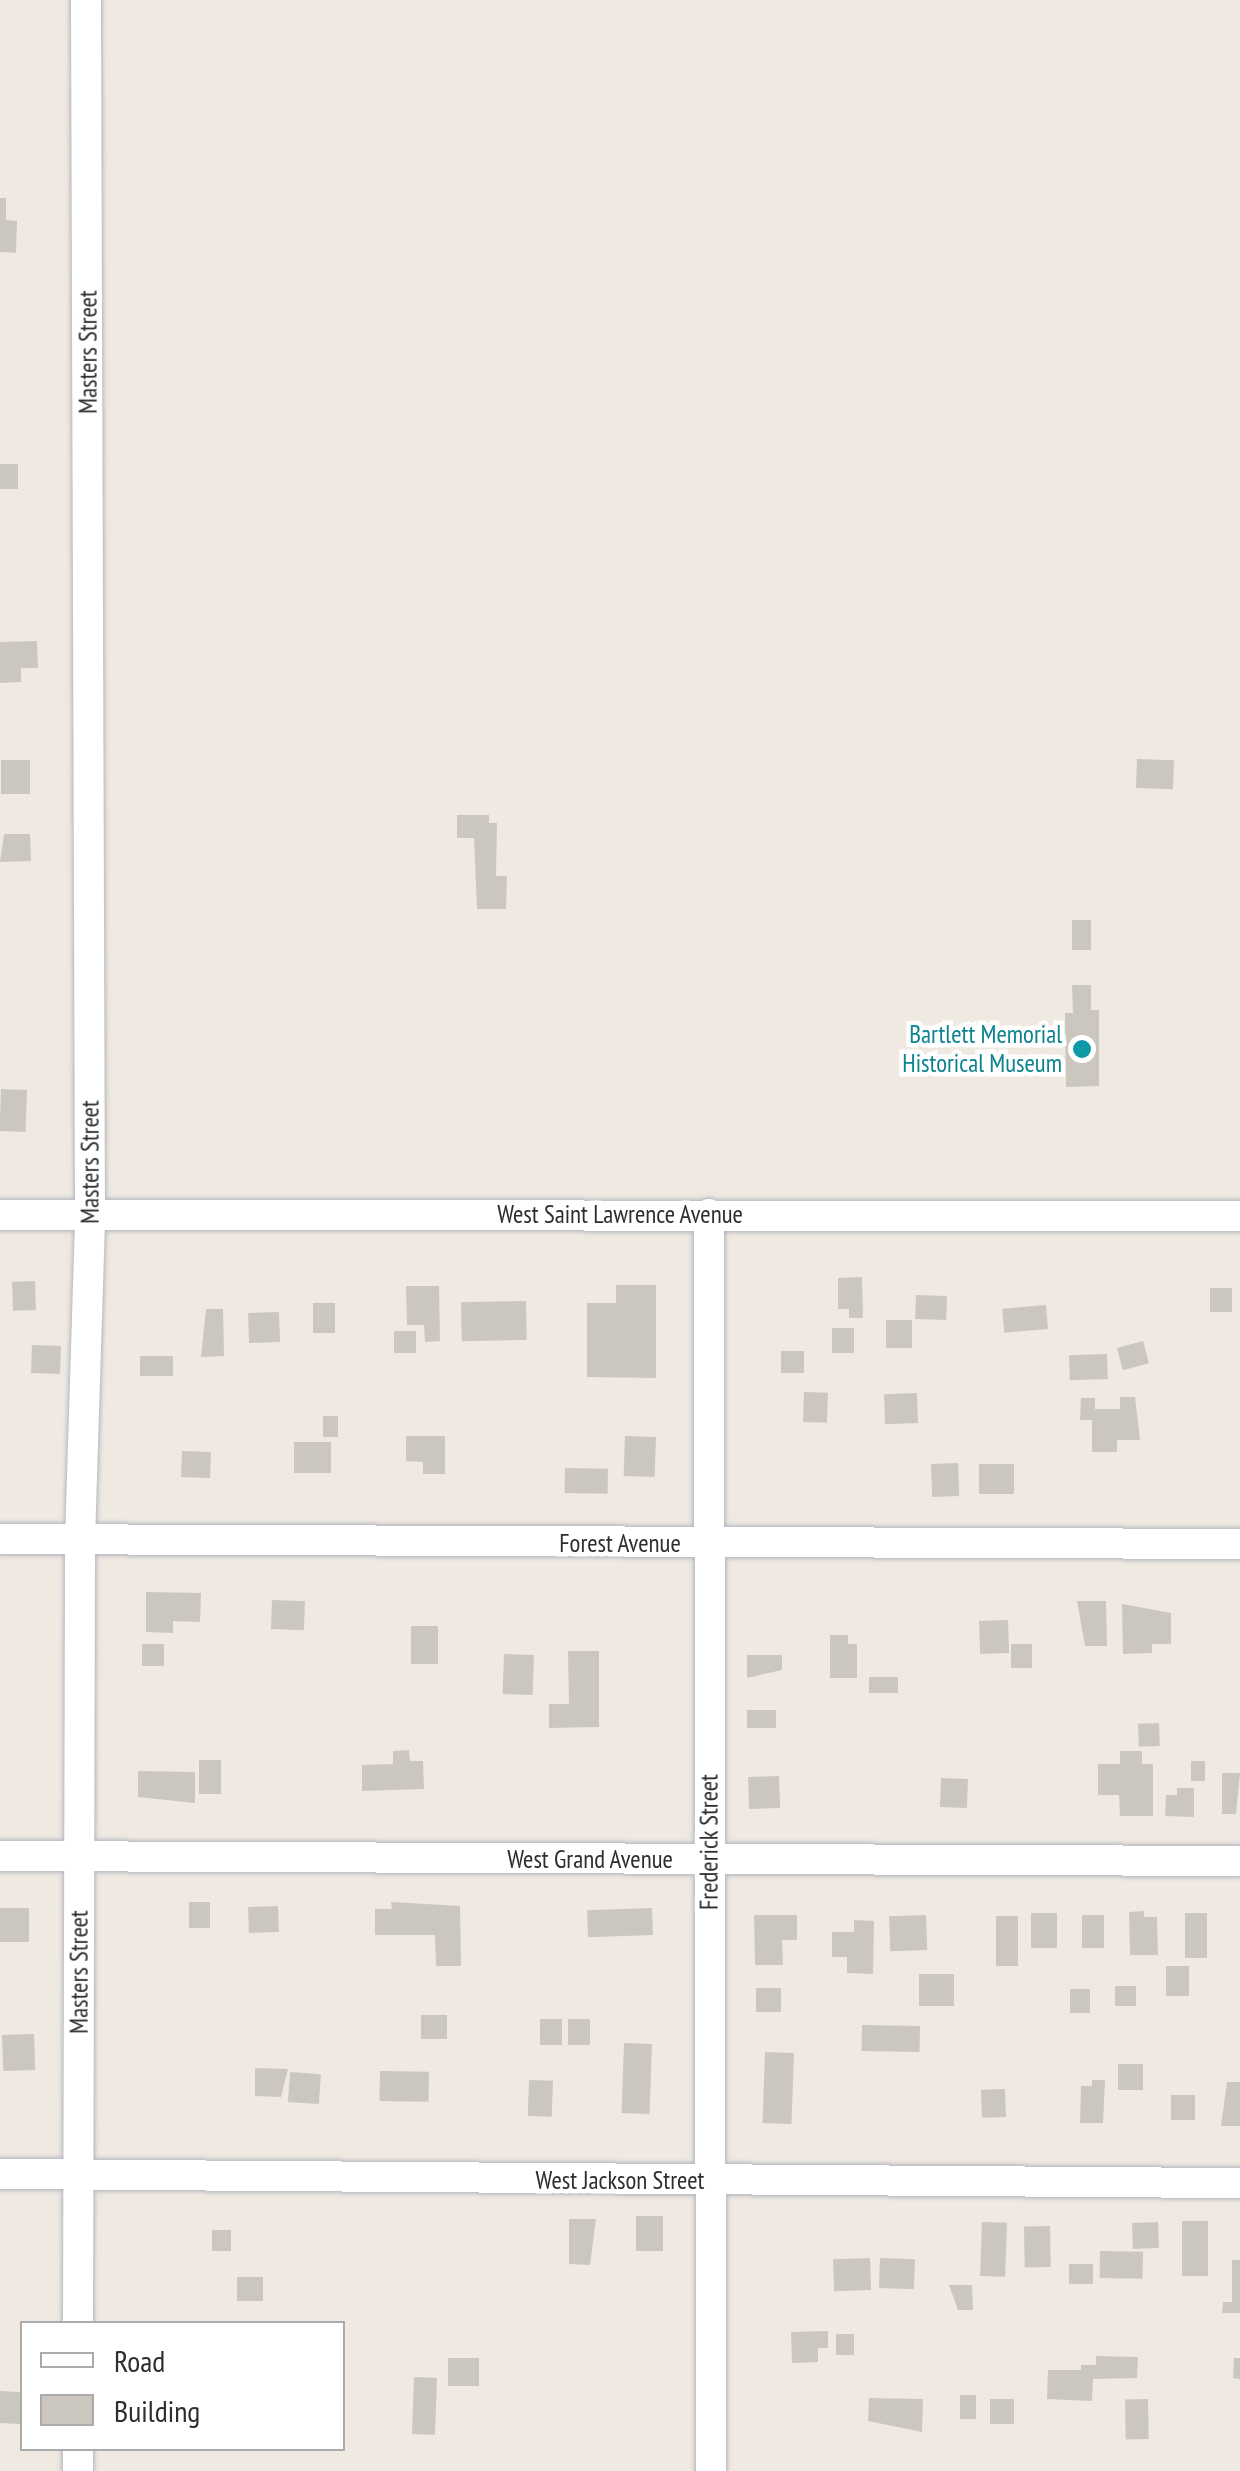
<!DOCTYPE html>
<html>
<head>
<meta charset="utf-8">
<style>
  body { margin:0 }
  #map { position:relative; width:1240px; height:2471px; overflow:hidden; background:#efe9e1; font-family:"PT Sans Narrow",sans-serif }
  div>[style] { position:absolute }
  .building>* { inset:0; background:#cbc7bf; transform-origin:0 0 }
  .roads { filter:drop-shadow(0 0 2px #b4b7c1) drop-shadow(0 0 2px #b4b7c1) }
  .minor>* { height:30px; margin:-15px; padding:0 15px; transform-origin:15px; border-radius:15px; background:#fff }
  .dots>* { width:28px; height:28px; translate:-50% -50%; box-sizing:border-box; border:5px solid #fff; border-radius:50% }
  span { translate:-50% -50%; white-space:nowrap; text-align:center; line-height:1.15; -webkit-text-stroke:9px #fff; paint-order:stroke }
  .street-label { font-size:25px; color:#2e2e2e }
  .culture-label { font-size:25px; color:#0d838f }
  .right { translate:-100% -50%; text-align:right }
  .legend { position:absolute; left:20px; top:2321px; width:325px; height:130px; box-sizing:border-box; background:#fff; border:2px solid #ababab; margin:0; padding:12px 18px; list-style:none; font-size:30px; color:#2e2e2e }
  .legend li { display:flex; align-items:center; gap:20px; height:50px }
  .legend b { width:50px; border:2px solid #ababab }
</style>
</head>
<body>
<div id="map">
  <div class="building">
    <div style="clip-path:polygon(0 198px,6px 198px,6px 220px,17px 221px,16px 253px,0 252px)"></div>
    <div style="left:0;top:464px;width:18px;height:25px"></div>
    <div style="clip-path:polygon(37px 641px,38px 668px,21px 668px,21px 682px,0 683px,0 642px)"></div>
    <div style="left:1137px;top:759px;width:37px;height:29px;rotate:2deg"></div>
    <div style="left:1px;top:760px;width:29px;height:34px"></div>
    <div style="clip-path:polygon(457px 815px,489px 815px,489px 823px,497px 823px,496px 876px,507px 876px,506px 909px,477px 909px,474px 838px,457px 838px)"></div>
    <div style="clip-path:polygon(4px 834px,30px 834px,31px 861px,0 862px)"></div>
    <div style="left:1072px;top:920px;width:19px;height:30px"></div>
    <div style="clip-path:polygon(1072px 985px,1091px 985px,1091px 1010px,1099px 1010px,1099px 1086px,1066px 1087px,1065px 1013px,1073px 1013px)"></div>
    <div style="left:1px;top:1089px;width:26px;height:42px;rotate:2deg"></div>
    <div style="clip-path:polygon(862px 1277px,863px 1318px,849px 1318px,849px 1309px,838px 1309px,838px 1278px)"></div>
    <div style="left:35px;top:1281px;width:29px;height:23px;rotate:88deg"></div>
    <div style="clip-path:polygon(616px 1285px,656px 1285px,656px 1378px,587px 1377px,587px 1303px,616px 1303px)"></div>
    <div style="clip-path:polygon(406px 1286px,439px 1286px,440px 1341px,425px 1342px,424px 1325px,407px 1325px)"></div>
    <div style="left:1210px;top:1288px;width:22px;height:24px"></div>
    <div style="left:916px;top:1295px;width:31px;height:24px;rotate:2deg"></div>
    <div style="left:526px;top:1301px;width:39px;height:65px;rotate:89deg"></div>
    <div style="left:313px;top:1303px;width:22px;height:30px"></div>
    <div style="left:1046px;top:1305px;width:24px;height:44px;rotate:85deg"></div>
    <div style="clip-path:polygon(206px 1309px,223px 1309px,224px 1356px,201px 1357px)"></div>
    <div style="left:279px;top:1312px;width:30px;height:31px;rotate:88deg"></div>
    <div style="left:886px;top:1320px;width:26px;height:28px"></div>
    <div style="left:832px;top:1328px;width:22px;height:25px"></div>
    <div style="left:394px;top:1331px;width:22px;height:22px"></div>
    <div style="left:1143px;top:1341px;width:23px;height:27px;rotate:75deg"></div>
    <div style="left:32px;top:1345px;width:29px;height:28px;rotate:2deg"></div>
    <div style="left:781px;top:1351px;width:23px;height:22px"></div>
    <div style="left:1107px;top:1354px;width:25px;height:38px;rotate:88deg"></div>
    <div style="left:140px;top:1356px;width:33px;height:20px"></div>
    <div style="left:804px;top:1392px;width:24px;height:30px;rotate:2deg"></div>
    <div style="left:917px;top:1393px;width:30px;height:33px;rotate:88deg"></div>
    <div style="clip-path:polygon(1120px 1397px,1135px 1397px,1140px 1440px,1117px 1440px,1117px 1452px,1092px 1452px,1092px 1420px,1080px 1420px,1081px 1398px,1095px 1398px,1095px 1409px,1120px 1409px)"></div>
    <div style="left:323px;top:1416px;width:15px;height:21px"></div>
    <div style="clip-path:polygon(406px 1436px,445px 1436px,445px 1474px,423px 1474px,423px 1462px,406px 1461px)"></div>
    <div style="left:625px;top:1436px;width:31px;height:40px;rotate:2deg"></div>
    <div style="left:331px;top:1442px;width:31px;height:37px;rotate:90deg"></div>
    <div style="left:182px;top:1451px;width:29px;height:26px;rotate:2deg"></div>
    <div style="left:958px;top:1463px;width:33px;height:27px;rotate:88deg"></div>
    <div style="left:979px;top:1464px;width:35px;height:30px"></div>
    <div style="left:565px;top:1468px;width:43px;height:25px;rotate:1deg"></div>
    <div style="clip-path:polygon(146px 1592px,201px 1593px,200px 1622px,173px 1621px,173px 1633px,146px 1632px)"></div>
    <div style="left:272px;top:1600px;width:33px;height:29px;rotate:2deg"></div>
    <div style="clip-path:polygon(1077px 1601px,1106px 1601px,1107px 1646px,1085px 1646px)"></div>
    <div style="clip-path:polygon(1122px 1604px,1171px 1613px,1171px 1644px,1152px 1644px,1152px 1653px,1123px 1654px)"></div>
    <div style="left:1008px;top:1620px;width:33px;height:29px;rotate:88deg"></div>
    <div style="left:411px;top:1626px;width:27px;height:38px"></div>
    <div style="clip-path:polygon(830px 1635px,848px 1635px,848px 1644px,857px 1644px,857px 1678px,830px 1678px)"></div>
    <div style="left:142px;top:1644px;width:22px;height:22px"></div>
    <div style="left:1032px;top:1644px;width:24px;height:21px;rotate:90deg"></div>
    <div style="clip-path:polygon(568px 1651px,599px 1651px,599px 1727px,549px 1728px,549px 1704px,569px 1704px)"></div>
    <div style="left:504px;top:1654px;width:30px;height:40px;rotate:2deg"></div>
    <div style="clip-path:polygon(747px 1655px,782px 1655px,782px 1670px,747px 1678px)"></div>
    <div style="left:869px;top:1677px;width:29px;height:16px"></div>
    <div style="left:747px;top:1710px;width:29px;height:18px"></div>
    <div style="left:1159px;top:1723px;width:23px;height:21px;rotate:88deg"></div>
    <div style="clip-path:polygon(409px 1750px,410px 1761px,423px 1761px,424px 1789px,362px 1791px,362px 1765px,393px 1764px,393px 1751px)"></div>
    <div style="clip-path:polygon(1120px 1751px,1142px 1751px,1142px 1764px,1153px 1764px,1153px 1816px,1120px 1816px,1119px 1795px,1098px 1795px,1098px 1764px,1120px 1764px)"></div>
    <div style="left:199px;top:1760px;width:22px;height:34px"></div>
    <div style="left:1191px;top:1761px;width:14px;height:20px"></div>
    <div style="clip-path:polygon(138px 1771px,195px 1772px,195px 1803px,138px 1797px)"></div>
    <div style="clip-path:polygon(1222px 1773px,1240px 1773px,1236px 1814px,1222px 1814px)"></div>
    <div style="left:779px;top:1776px;width:32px;height:31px;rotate:88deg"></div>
    <div style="left:941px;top:1778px;width:27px;height:29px;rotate:2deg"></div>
    <div style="clip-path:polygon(1177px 1788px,1194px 1788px,1194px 1817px,1165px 1816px,1166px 1795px,1177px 1795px)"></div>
    <div style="left:189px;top:1902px;width:21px;height:26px"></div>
    <div style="clip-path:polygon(391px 1902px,460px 1906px,461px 1966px,436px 1966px,435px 1935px,375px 1935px,375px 1909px,392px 1909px)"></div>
    <div style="left:278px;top:1906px;width:26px;height:30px;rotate:88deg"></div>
    <div style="left:0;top:1908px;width:29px;height:34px"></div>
    <div style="left:652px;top:1908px;width:27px;height:65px;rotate:88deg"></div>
    <div style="clip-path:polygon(1144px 1911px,1144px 1917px,1157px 1917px,1158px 1955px,1130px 1955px,1129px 1912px)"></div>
    <div style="left:1031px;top:1913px;width:26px;height:35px"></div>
    <div style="left:1185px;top:1913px;width:22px;height:45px"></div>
    <div style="clip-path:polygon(754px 1915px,797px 1915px,797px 1940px,782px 1940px,783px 1965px,755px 1965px)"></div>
    <div style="left:926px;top:1915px;width:35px;height:37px;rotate:88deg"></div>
    <div style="left:1082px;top:1915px;width:22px;height:33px"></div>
    <div style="left:996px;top:1916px;width:22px;height:50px"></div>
    <div style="clip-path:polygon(854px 1920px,874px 1921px,873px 1974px,847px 1973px,847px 1957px,832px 1957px,832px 1932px,854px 1932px)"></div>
    <div style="left:1166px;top:1966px;width:23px;height:30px"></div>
    <div style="left:919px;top:1974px;width:35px;height:32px"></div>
    <div style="left:1115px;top:1986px;width:21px;height:20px"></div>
    <div style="left:756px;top:1988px;width:25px;height:24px"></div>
    <div style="left:1070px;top:1989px;width:20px;height:24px"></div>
    <div style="left:421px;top:2015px;width:26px;height:24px"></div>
    <div style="left:540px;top:2019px;width:22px;height:26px"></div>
    <div style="left:568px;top:2019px;width:22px;height:26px"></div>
    <div style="left:862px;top:2025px;width:58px;height:26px;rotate:1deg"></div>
    <div style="left:34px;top:2034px;width:36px;height:32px;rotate:88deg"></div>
    <div style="left:624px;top:2043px;width:28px;height:70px;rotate:2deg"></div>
    <div style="left:765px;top:2052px;width:29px;height:71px;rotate:2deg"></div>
    <div style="left:1143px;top:2064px;width:26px;height:25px;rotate:90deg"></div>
    <div style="clip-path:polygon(255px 2068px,288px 2069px,281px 2097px,255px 2096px)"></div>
    <div style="left:380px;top:2071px;width:49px;height:30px;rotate:1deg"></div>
    <div style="left:290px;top:2072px;width:31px;height:30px;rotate:4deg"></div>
    <div style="left:529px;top:2080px;width:24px;height:36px;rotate:2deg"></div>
    <div style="clip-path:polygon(1092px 2080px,1105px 2080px,1103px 2123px,1080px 2123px,1081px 2086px,1092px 2086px)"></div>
    <div style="clip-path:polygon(1227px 2082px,1240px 2082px,1240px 2126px,1221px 2126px)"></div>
    <div style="left:1005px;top:2089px;width:28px;height:24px;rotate:88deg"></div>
    <div style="left:1171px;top:2095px;width:24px;height:25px"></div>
    <div style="left:636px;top:2216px;width:27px;height:35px"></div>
    <div style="clip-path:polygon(569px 2219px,596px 2219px,590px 2265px,569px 2264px)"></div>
    <div style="left:1182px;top:2221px;width:26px;height:55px"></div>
    <div style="left:982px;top:2222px;width:25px;height:54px;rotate:2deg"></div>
    <div style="left:1158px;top:2222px;width:26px;height:26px;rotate:88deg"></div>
    <div style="left:1050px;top:2226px;width:41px;height:26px;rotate:89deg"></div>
    <div style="left:212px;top:2230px;width:19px;height:21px"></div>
    <div style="left:1100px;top:2251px;width:43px;height:27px;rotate:1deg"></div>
    <div style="left:870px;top:2258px;width:32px;height:37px;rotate:88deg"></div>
    <div style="left:880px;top:2258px;width:35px;height:30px;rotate:2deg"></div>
    <div style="clip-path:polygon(1232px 2260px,1240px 2260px,1240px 2313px,1222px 2313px,1223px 2302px,1232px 2302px)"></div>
    <div style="left:1069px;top:2264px;width:24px;height:20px"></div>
    <div style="left:237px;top:2277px;width:26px;height:24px"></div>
    <div style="clip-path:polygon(949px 2285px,972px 2285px,973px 2310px,958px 2310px)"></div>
    <div style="clip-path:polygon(828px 2331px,828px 2348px,818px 2348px,818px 2362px,792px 2363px,791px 2332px)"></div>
    <div style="left:836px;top:2334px;width:18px;height:21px"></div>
    <div style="clip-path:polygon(1096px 2356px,1138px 2357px,1137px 2378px,1093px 2379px,1092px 2401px,1047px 2399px,1048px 2370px,1081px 2370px,1081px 2365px,1096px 2365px)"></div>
    <div style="left:448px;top:2358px;width:31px;height:28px"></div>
    <div style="clip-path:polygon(1234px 2358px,1240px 2358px,1240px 2379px,1233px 2378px)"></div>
    <div style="left:414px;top:2377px;width:23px;height:57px;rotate:2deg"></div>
    <div style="left:0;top:2391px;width:22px;height:32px;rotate:3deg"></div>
    <div style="left:960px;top:2395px;width:16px;height:24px"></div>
    <div style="clip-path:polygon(869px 2398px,923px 2399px,922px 2432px,868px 2421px)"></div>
    <div style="left:990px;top:2399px;width:24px;height:25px"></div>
    <div style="left:1148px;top:2399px;width:40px;height:23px;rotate:89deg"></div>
  </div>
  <div class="roads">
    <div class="minor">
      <div style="left:709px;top:1214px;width:1257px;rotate:89.91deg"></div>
      <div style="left:0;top:1215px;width:1240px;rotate:0.05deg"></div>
      <div style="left:0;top:1539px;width:1240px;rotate:0.23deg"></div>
      <div style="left:0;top:1856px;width:1240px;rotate:0.23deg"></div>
      <div style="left:0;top:2174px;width:1240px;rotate:0.42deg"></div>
      <div style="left:78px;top:2324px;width:784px;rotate:-89.85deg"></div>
      <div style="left:80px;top:1540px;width:324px;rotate:-88.2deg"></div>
      <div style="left:90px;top:1216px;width:1216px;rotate:-90.19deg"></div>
      <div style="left:78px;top:2471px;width:23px;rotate:-90deg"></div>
    </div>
  </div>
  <div class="dots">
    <div style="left:1082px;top:1049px;background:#0f9aa8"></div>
  </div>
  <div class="street-label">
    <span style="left:88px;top:352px;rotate:-90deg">Masters Street</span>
    <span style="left:90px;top:1162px;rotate:-90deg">Masters Street</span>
    <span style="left:620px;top:1214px">West Saint Lawrence Avenue</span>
    <span style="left:620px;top:1543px">Forest Avenue</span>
    <span style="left:709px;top:1842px;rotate:-90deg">Frederick Street</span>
    <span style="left:590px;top:1859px">West Grand Avenue</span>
    <span style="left:79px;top:1972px;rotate:-90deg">Masters Street</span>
    <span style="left:620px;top:2180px">West Jackson Street</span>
  </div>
  <div class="culture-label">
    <span class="right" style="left:1062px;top:1049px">Bartlett Memorial<br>Historical Museum</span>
  </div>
  <ul class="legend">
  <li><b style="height:12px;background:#fff"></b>Road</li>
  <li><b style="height:28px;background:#cbc7bf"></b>Building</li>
  </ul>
</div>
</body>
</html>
